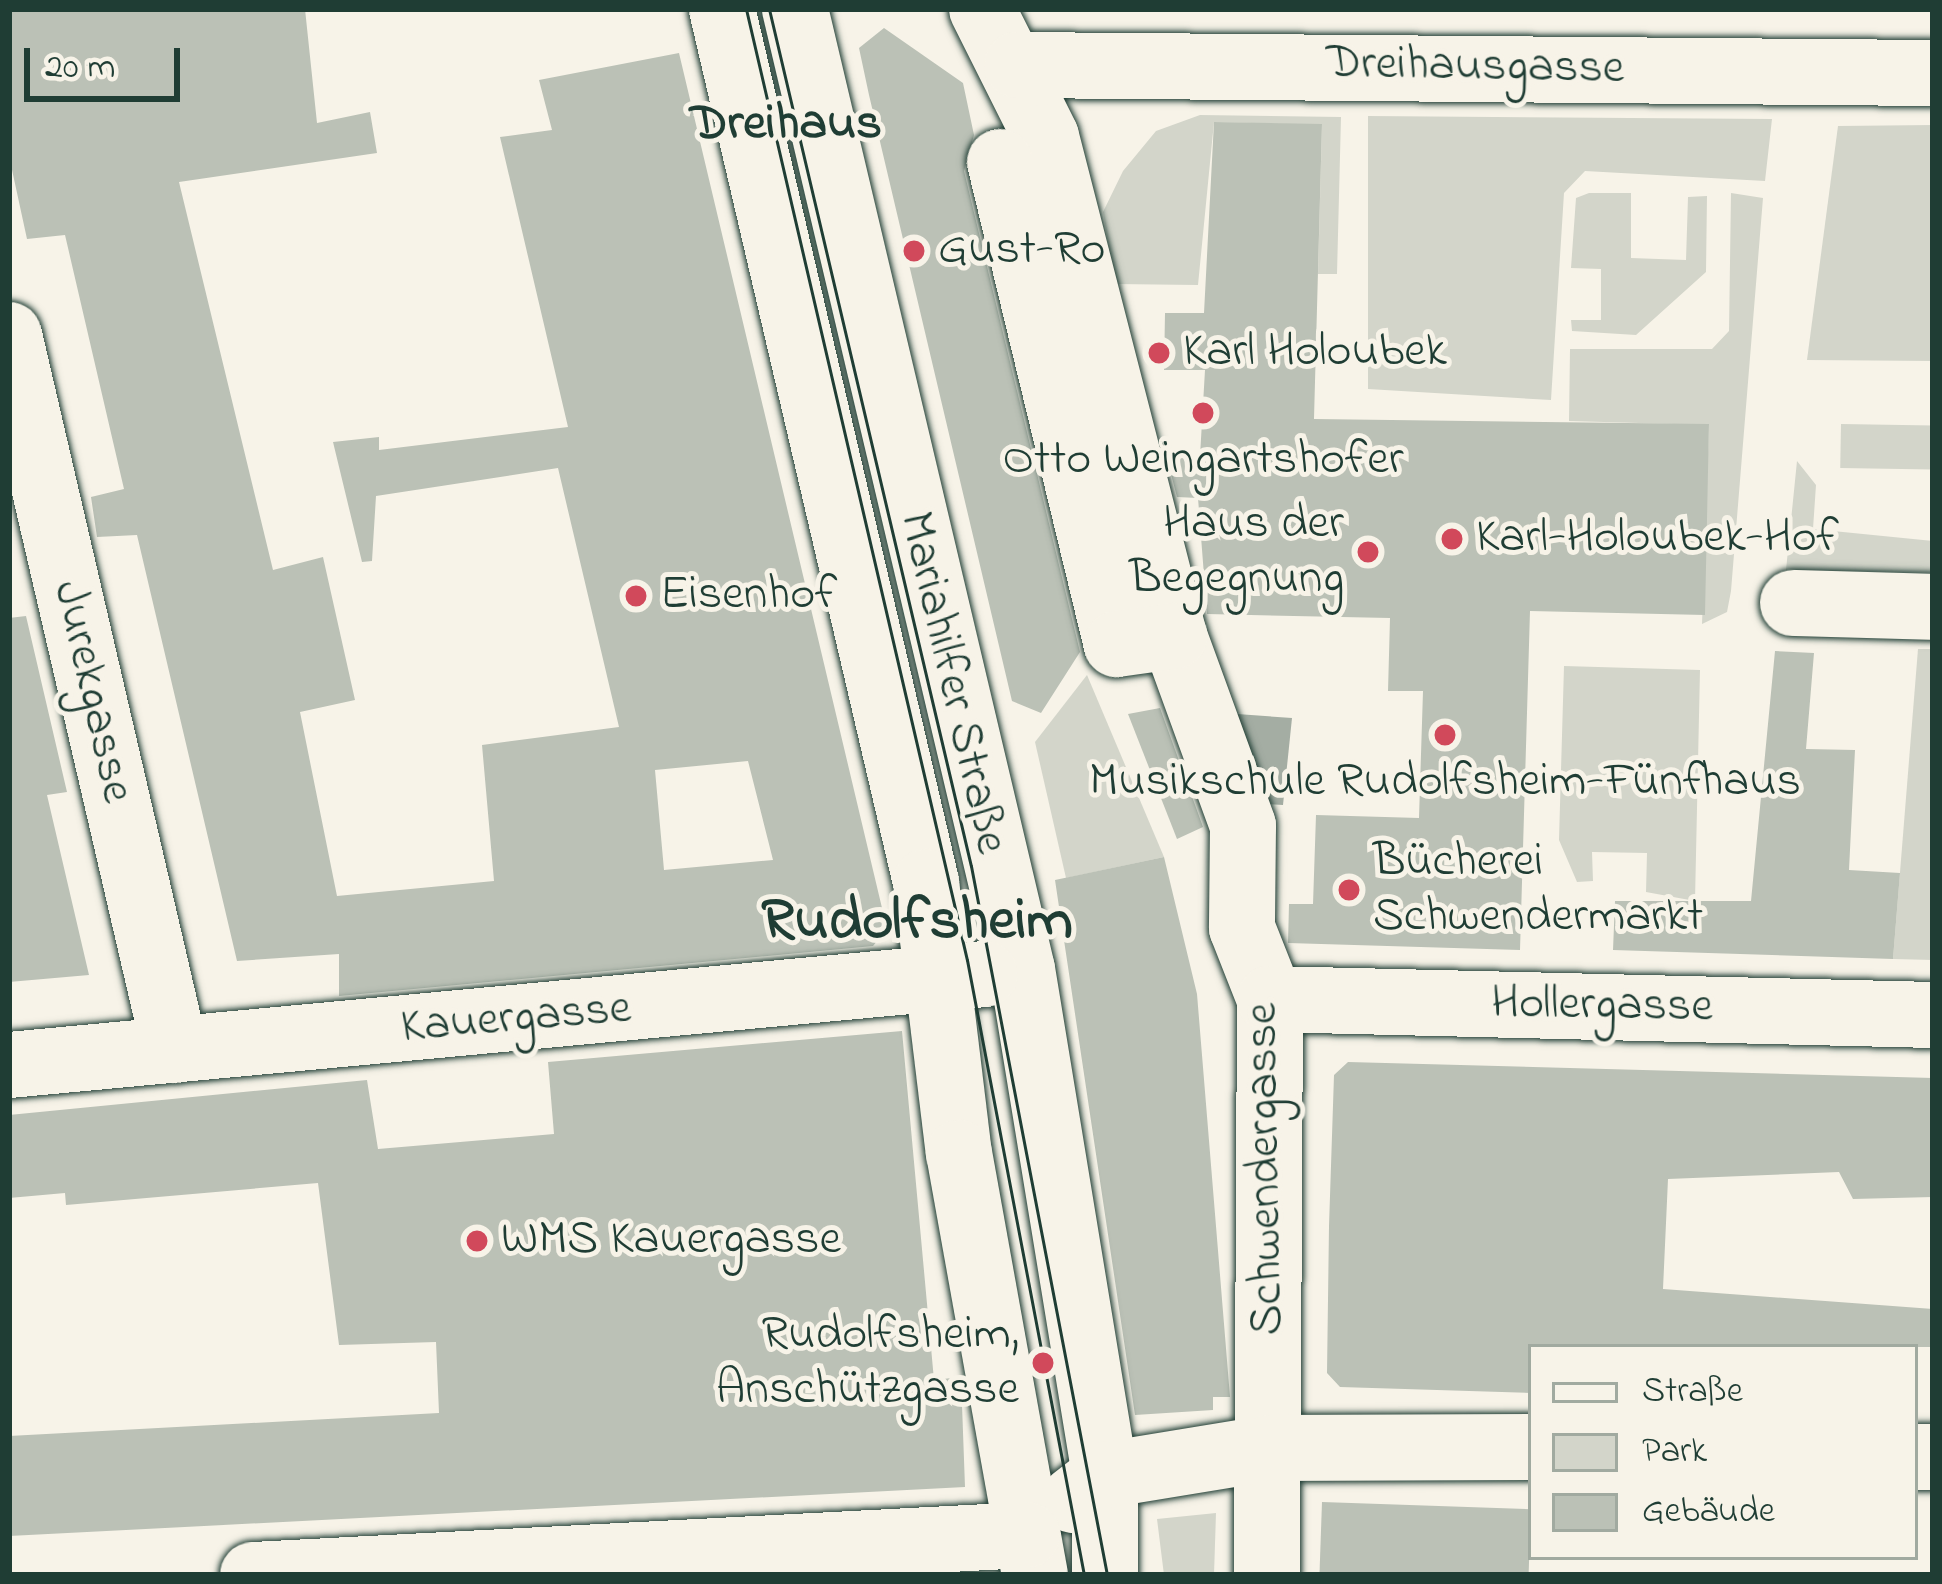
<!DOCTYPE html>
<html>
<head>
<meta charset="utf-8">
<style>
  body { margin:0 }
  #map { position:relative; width:1942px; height:1584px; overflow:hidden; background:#f7f3e8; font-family:"Indie Flower",sans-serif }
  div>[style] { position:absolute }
  .green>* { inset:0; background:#d3d5ca; transform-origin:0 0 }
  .water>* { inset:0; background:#a4ada3 }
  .building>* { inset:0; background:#bbc1b6; transform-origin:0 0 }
  .roads { filter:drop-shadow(0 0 3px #1f3d34) drop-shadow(0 0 3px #1f3d34) }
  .minor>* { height:66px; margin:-33px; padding:0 33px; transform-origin:33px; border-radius:33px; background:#f7f3e8 }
  .tram>* { height:3px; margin:-1.5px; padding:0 1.5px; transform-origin:1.5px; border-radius:1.5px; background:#1f3d34 }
  .dots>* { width:33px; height:33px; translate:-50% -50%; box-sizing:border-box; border:6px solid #f7f3e8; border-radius:50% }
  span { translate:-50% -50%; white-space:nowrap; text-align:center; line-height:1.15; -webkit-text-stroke:10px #f7f3e8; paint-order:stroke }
  .street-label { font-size:48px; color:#1f3d34 }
  .poi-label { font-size:48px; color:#1f3d34 }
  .left { translate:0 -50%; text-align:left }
  .right { translate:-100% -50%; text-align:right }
  .neighbourhood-label { font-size:51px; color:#1f3d34; font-weight:700 }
  .district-label { font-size:60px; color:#1f3d34; font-weight:700 }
  .frame { position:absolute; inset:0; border:12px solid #1f3d34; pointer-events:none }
  .legend { position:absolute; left:1528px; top:1344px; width:390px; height:216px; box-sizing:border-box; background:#f7f3e8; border:3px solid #a1aaa0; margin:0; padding:15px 21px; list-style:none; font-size:36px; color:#1f3d34 }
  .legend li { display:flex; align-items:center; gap:24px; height:60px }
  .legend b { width:60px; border:3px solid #a1aaa0 }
  .scale { position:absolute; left:24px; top:48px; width:156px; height:54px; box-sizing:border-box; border:6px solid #1f3d34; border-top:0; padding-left:15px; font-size:36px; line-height:42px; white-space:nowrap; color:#1f3d34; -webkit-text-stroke:9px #f7f3e8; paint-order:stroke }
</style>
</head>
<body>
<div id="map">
  <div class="green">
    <div style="clip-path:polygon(1200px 115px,1341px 117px,1337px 274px,1318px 274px,1322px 125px,1214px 122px,1198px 285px,1115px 284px,1103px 212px,1123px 171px,1156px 131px)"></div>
    <div style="clip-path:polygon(1368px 116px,1772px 119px,1765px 181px,1585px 171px,1564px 193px,1551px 400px,1368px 389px)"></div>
    <div style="clip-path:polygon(1933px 125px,1933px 361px,1807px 360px,1838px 126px)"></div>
    <div style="clip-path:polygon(1589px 193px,1631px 193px,1631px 258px,1686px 260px,1688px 197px,1707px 196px,1706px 272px,1636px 335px,1572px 331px,1571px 320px,1601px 320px,1601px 269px,1571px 268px,1576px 198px)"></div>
    <div style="clip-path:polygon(1731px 193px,1763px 198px,1731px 591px,1727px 612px,1702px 624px,1709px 425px,1569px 421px,1570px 349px,1712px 349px,1729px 331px)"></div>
    <div style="left:1841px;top:424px;width:92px;height:44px;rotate:1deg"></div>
    <div style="clip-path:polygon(1797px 461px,1816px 485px,1813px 529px,1933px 541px,1933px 572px,1786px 570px)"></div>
    <div style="clip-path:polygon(1918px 649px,1933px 649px,1933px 960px,1893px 959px)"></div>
    <div style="clip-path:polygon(1564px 666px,1700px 670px,1695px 901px,1646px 892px,1647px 853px,1592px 852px,1593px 881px,1577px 882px,1559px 840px)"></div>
    <div style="clip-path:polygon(1087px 675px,1164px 857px,1066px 878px,1035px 742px)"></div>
    <div style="clip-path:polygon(1216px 1513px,1214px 1575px,1164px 1575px,1157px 1519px)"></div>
  </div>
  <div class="water">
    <div style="clip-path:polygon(1223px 713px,1292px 718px,1283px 805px,1253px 803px)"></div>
  </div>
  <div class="building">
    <div style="clip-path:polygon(evenodd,9px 9px,305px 9px,317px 123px,370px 112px,377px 153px,179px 182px,273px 570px,323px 557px,355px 700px,300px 712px,337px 896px,494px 881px,482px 745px,619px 727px,558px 468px,376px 496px,372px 561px,362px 562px,333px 442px,379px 437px,379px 450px,568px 427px,500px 137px,552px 130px,539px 80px,679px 53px,887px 929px,873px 946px,339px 996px,339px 954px,237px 961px,137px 535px,97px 537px,91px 497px,124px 489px,65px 235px,27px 239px,9px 156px,9px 9px,748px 761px,773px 860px,664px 870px,655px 770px,748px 761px)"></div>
    <div style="clip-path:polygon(884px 28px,963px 83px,974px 135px,964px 171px,1080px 652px,1041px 713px,1012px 701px,869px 95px,859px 48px)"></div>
    <div style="clip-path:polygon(1214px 122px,1322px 124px,1314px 419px,1709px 424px,1705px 615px,1530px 611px,1520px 950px,1288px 943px,1289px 904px,1313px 904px,1316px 815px,1419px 818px,1423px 691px,1388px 691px,1390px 618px,1207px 614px,1198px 498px,1177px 497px,1166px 455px,1200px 456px,1205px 370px,1164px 370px,1165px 313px,1204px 313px)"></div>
    <div style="clip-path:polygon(26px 616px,67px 792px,47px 795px,89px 975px,9px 982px,9px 618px)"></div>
    <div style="clip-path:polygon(1775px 651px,1814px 653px,1806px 749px,1855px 750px,1849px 870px,1900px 873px,1893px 959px,1613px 950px,1615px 901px,1751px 901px)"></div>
    <div style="clip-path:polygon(1160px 708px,1203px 827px,1177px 839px,1128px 714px)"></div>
    <div style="clip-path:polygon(1164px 857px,1197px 994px,1230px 1397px,1213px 1397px,1213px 1410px,1135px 1415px,1055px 880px)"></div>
    <div style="clip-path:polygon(902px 1031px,934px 1380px,961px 1377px,965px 1487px,9px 1536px,9px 1436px,439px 1413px,436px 1342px,339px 1345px,318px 1183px,66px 1205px,65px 1193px,9px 1198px,9px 1115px,367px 1080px,378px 1149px,554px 1134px,548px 1062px)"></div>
    <div style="clip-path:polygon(1348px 1062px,1933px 1078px,1933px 1197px,1853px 1199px,1839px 1172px,1668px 1179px,1663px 1289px,1933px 1309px,1933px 1347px,1531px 1347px,1531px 1393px,1340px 1387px,1327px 1373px,1329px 1226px,1334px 1075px)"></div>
    <div style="left:1322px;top:1502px;width:209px;height:73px;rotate:2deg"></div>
  </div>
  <div class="roads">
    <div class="minor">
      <div style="left:722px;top:9px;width:897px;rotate:76.85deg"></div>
      <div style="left:926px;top:882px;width:273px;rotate:83.1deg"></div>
      <div style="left:959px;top:1153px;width:429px;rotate:79.8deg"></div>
      <div style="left:795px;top:9px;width:986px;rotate:76.7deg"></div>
      <div style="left:1022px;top:969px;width:513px;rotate:80.68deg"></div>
      <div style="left:1105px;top:1475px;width:100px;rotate:90deg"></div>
      <div style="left:982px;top:9px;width:143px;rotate:63.4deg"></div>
      <div style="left:1046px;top:137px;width:515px;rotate:75.61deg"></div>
      <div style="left:1174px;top:636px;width:202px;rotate:70deg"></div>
      <div style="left:1243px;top:826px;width:102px;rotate:90.6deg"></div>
      <div style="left:1242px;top:928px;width:76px;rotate:68.5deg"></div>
      <div style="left:1270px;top:999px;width:576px;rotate:90.3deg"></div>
      <div style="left:1017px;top:65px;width:916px;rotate:0.5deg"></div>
      <div style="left:1000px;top:162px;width:496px;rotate:76.4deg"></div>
      <div style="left:1117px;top:644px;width:58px;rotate:-8deg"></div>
      <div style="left:9px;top:335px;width:734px;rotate:76.93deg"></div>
      <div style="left:1793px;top:603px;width:140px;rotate:1.6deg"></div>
      <div style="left:1270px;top:999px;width:663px;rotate:1.38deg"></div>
      <div style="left:9px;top:1065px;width:980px;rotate:-5.33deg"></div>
      <div style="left:1915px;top:1457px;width:18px"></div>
      <div style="left:1073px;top:1500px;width:41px;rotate:-38deg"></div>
      <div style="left:1105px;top:1475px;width:167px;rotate:-9.3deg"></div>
      <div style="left:1270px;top:1448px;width:261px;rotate:-0.2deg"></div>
      <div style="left:253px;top:1575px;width:775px;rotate:-2.96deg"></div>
    </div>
  </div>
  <div class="tram">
    <div style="left:746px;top:9px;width:976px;rotate:76.92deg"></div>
    <div style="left:967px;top:960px;width:626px;rotate:79.23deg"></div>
    <div style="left:769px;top:9px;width:880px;rotate:76.74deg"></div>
    <div style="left:971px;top:866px;width:722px;rotate:79.14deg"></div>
  </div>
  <div class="dots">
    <div style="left:914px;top:251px;background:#d1495b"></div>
    <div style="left:1159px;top:353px;background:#d1495b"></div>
    <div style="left:1203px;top:413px;background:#d1495b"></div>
    <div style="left:1452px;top:539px;background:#d1495b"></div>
    <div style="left:1368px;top:552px;background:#d1495b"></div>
    <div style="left:636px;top:596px;background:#d1495b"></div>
    <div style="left:1445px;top:735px;background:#d1495b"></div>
    <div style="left:1349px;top:890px;background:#d1495b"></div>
    <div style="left:477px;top:1241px;background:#d1495b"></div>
    <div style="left:1043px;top:1363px;background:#d1495b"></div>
  </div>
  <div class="street-label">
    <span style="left:1475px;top:67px;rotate:1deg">Dreihausgasse</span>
    <span style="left:952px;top:683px;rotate:77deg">Mariahilfer Straße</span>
    <span style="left:92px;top:692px;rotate:77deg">Jurekgasse</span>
    <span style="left:1602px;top:1006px;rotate:1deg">Hollergasse</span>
    <span style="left:516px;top:1019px;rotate:-5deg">Kauergasse</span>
    <span style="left:1266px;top:1169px;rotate:-91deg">Schwendergasse</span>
  </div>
  <div class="poi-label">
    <span class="left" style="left:938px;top:251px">Gust-Ro</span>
    <span class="left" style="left:1183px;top:353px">Karl Holoubek</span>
    <span style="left:1203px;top:461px">Otto Weingartshofer</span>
    <span class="right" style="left:1344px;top:552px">Haus der<br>Begegnung</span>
    <span class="left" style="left:1476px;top:539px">Karl-Holoubek-Hof</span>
    <span class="left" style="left:660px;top:596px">Eisenhof</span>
    <span style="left:1445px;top:783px">Musikschule Rudolfsheim-Fünfhaus</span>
    <span class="left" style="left:1373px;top:890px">Bücherei<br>Schwendermarkt</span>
    <span class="left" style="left:501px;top:1241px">WMS Kauergasse</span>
    <span class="right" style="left:1019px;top:1363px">Rudolfsheim,<br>Anschützgasse</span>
  </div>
  <div class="neighbourhood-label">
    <span style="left:786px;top:125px">Dreihaus</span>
  </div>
  <div class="district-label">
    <span style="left:917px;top:922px">Rudolfsheim</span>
  </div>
  <div class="frame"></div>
  <ul class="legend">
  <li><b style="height:15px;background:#f7f3e8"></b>Straße</li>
  <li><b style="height:33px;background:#d3d5ca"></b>Park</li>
  <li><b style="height:33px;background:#bbc1b6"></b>Gebäude</li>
  </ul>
  <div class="scale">20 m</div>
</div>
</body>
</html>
